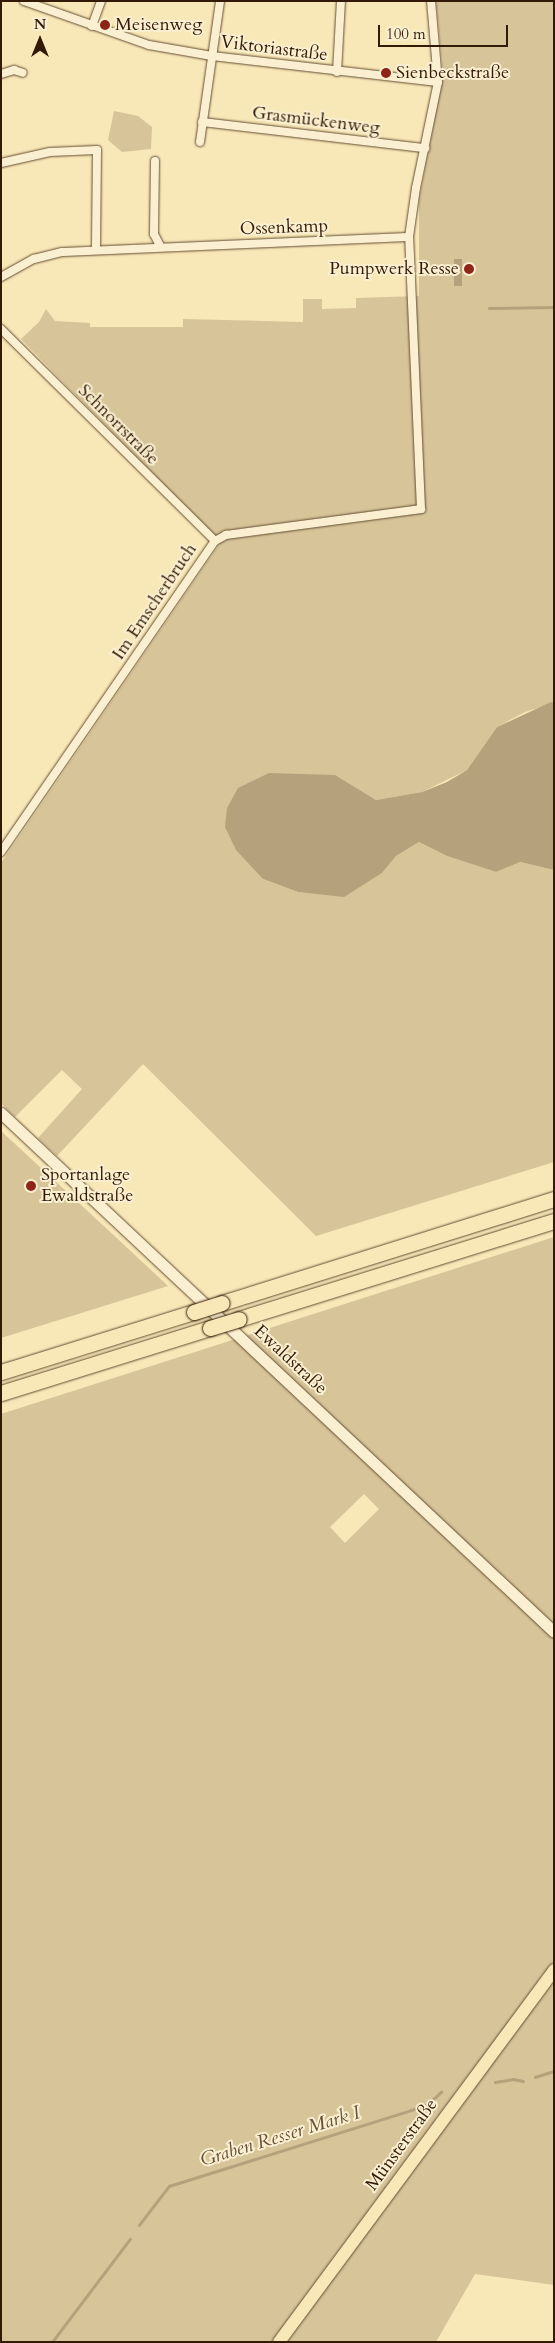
<!DOCTYPE html>
<html>
<head>
<meta charset="utf-8">
<style>
  body { margin:0 }
  #map { position:relative; width:555px; height:2343px; overflow:hidden; background:#f8e7b7; font-family:Cardo,serif }
  div>[style] { position:absolute }
  .green>* { inset:0; background:#d7c499 }
  .water>* { inset:0; background:#b5a17b; transform-origin:0 0 }
  .stream>* { height:2.5px; margin:-1.25px; padding:0 1.25px; transform-origin:1.25px; border-radius:1.25px; background:#b5a17b }
  .roads { filter:drop-shadow(0 0 1px #644d32) drop-shadow(0 0 1px #644d32) }
  .street>* { height:8px; margin:-4px; padding:0 4px; transform-origin:4px; border-radius:4px; background:#faefd0 }
  .secondary>* { height:11px; margin:-5.5px; padding:0 5.5px; transform-origin:5.5px; border-radius:5.5px; background:#faefd0 }
  .primary>* { height:12px; margin:-6px; padding:0 6px; transform-origin:6px; border-radius:6px; background:#f8e7b7 }
  .highway>* { height:15px; margin:-7.5px; padding:0 7.5px; transform-origin:7.5px; border-radius:7.5px; background:#f8e7b7 }
  .bridges { filter:drop-shadow(0 0 1px #331a06) drop-shadow(0 0 1px #331a06) }
  .highway-bridge>* { height:15px; margin:-7.5px; padding:0 7.5px; transform-origin:7.5px; border-radius:7.5px; background:#f8e7b7 }
  .dots>* { width:14px; height:14px; translate:-50% -50%; box-sizing:border-box; border:2px solid #faefd0; border-radius:50% }
  span { translate:-50% -50%; white-space:nowrap; text-align:center; line-height:1.15; -webkit-text-stroke:4px #faefd0; paint-order:stroke }
  .poi-label { font-size:18px; color:#331a06 }
  .left { translate:0 -50%; text-align:left }
  .right { translate:-100% -50%; text-align:right }
  .street-label { font-size:18px; color:#331a06 }
  .water-label { font-size:19px; color:#675035; font-style:italic }
  .frame { position:absolute; inset:0; border:2px solid #331a06; pointer-events:none }
  .north { position:absolute; left:15px; top:15px; width:50px; height:50px; -webkit-text-stroke:4px #faefd0; paint-order:stroke; rotate:0deg; font-size:14px; font-weight:700; line-height:20px; text-align:center; color:#331a06 }
  .north::after { content:''; display:block; margin:auto; width:18px; height:22px; background:#331a06; clip-path:polygon(50% 0,100% 100%,50% 72%,0 100%) }
  .scale { position:absolute; left:378px; top:25px; width:130px; height:22px; box-sizing:border-box; border:2px solid #331a06; border-top:0; padding-left:6px; font-size:15px; line-height:18px; white-space:nowrap; color:#331a06; -webkit-text-stroke:4px #faefd0; paint-order:stroke }
</style>
</head>
<body>
<div id="map">
  <div class="green">
    <div style="clip-path:polygon(436px 1px,554px 1px,554px 703px,525px 712px,497px 727px,467px 770px,422px 792px,376px 800px,334px 775px,263px 879px,298px 892px,344px 896px,382px 873px,396px 856px,419px 842px,447px 856px,496px 872px,520px 862px,554px 870px,554px 1162px,316px 1236px,143px 1064px,57px 1156px,38px 1138px,82px 1089px,62px 1070px,15px 1117px,1px 1103px,1px 863px,220px 543px,21px 339px,39px 322px,46px 309px,55px 321px,90px 323px,90px 327px,183px 327px,183px 319px,303px 322px,303px 299px,322px 299px,322px 309px,356px 308px,356px 298px,419px 296px,419px 199px,443px 76px)"></div>
    <div style="clip-path:polygon(114px 111px,138px 116px,152px 127px,151px 149px,122px 152px,108px 140px)"></div>
    <div style="clip-path:polygon(1px 1131px,120px 1241px,168px 1286px,1px 1338px)"></div>
    <div style="clip-path:polygon(evenodd,554px 1237px,554px 2285px,475px 2274px,436px 2342px,1px 2342px,1px 1414px,554px 1237px,364px 1494px,379px 1509px,345px 1543px,330px 1527px,364px 1494px)"></div>
  </div>
  <div class="water">
    <div style="left:454px;top:259px;width:8px;height:27px"></div>
    <div style="clip-path:polygon(551px 702px,554px 703px,554px 870px,520px 862px,496px 872px,447px 856px,419px 842px,396px 856px,382px 873px,344px 897px,298px 892px,263px 879px,236px 850px,225px 827px,227px 808px,238px 788px,269px 773px,335px 775px,376px 800px,422px 792px,447px 782px,467px 770px,497px 727px)"></div>
  </div>
  <div class="stream">
    <div style="left:489px;top:308px;width:65px;rotate:-0.9deg"></div>
    <div style="left:535px;top:2077px;width:20px;rotate:-18deg"></div>
    <div style="left:495px;top:2082px;width:18px;rotate:-9deg"></div>
    <div style="left:513px;top:2079px;width:10px;rotate:11deg"></div>
    <div style="left:139px;top:2225px;width:49px;rotate:-52.4deg"></div>
    <div style="left:169px;top:2186px;width:254px;rotate:-17.4deg"></div>
    <div style="left:411px;top:2110px;width:18px;rotate:-19deg"></div>
    <div style="left:428px;top:2104px;width:18px;rotate:-43deg"></div>
    <div style="left:52px;top:2342px;width:129px;rotate:-52.9deg"></div>
  </div>
  <div class="roads">
    <div class="street">
      <div style="left:24px;top:1px;width:133px;rotate:19.4deg"></div>
      <div style="left:149px;top:45px;width:64px;rotate:9.9deg"></div>
      <div style="left:212px;top:56px;width:227px;rotate:6.6deg"></div>
      <div style="left:92px;top:26px;width:27px;rotate:-70deg"></div>
      <div style="left:337px;top:72px;width:71px;rotate:-86.8deg"></div>
      <div style="left:1px;top:74px;width:14px;rotate:-17deg"></div>
      <div style="left:14px;top:70px;width:9px;rotate:18deg"></div>
      <div style="left:202px;top:122px;width:225px;rotate:6.7deg"></div>
      <div style="left:200px;top:142px;width:142px;rotate:-81.9deg"></div>
      <div style="left:155px;top:161px;width:73px;rotate:90.8deg"></div>
      <div style="left:154px;top:234px;width:13px;rotate:63deg"></div>
      <div style="left:1px;top:163px;width:50px;rotate:-12.7deg"></div>
      <div style="left:50px;top:152px;width:47px;rotate:-2.4deg"></div>
      <div style="left:97px;top:150px;width:100px;rotate:90.6deg"></div>
      <div style="left:1px;top:277px;width:38px;rotate:-29deg"></div>
      <div style="left:34px;top:259px;width:29px;rotate:-14deg"></div>
      <div style="left:62px;top:252px;width:347px;rotate:-2.5deg"></div>
      <div style="left:1px;top:329px;width:301px;rotate:44.7deg"></div>
      <div style="left:1px;top:852px;width:378px;rotate:-55.5deg"></div>
      <div style="left:215px;top:541px;width:13px;rotate:-29deg"></div>
      <div style="left:226px;top:535px;width:197px;rotate:-7.6deg"></div>
      <div style="left:421px;top:509px;width:272px;rotate:-92.5deg"></div>
      <div style="left:409px;top:237px;width:49px;rotate:-81.9deg"></div>
      <div style="left:416px;top:188px;width:108px;rotate:-78.3deg"></div>
      <div style="left:438px;top:82px;width:81px;rotate:-94.9deg"></div>
    </div>
    <div class="secondary">
      <div style="left:1px;top:1113px;width:758px;rotate:43.18deg"></div>
    </div>
    <div class="primary">
      <div style="left:279px;top:2342px;width:463px;rotate:-53.5deg"></div>
    </div>
    <div class="highway">
      <div style="left:222px;top:1303px;width:348px;rotate:-17.4deg"></div>
      <div style="left:239px;top:1319px;width:330px;rotate:-17.3deg"></div>
      <div style="left:1px;top:1372px;width:202px;rotate:-17.3deg"></div>
      <div style="left:1px;top:1393px;width:219px;rotate:-17.3deg"></div>
    </div>
  </div>
  <div class="bridges">
    <div class="highway-bridge">
      <div style="left:194px;top:1312px;width:29px;rotate:-18deg"></div>
      <div style="left:210px;top:1328px;width:30px;rotate:-17deg"></div>
    </div>
  </div>
  <div class="dots">
    <div style="left:105px;top:25px;background:#8f2418"></div>
    <div style="left:386px;top:73px;background:#8f2418"></div>
    <div style="left:469px;top:269px;background:#8f2418"></div>
    <div style="left:31px;top:1186px;background:#8f2418"></div>
  </div>
  <div class="poi-label">
    <span class="left" style="left:115px;top:25px">Meisenweg</span>
    <span class="left" style="left:396px;top:73px">Sienbeckstraße</span>
    <span class="right" style="left:459px;top:269px">Pumpwerk Resse</span>
    <span class="left" style="left:41px;top:1186px">Sportanlage<br>Ewaldstraße</span>
  </div>
  <div class="street-label">
    <span style="left:274px;top:49px;rotate:7deg">Viktoriastraße</span>
    <span style="left:316px;top:121px;rotate:7deg">Grasmückenweg</span>
    <span style="left:284px;top:228px;rotate:-2deg">Ossenkamp</span>
    <span style="left:118px;top:425px;rotate:45deg">Schnorrstraße</span>
    <span style="left:155px;top:602px;rotate:-56deg">Im Emscherbruch</span>
    <span style="left:290px;top:1360px;rotate:43deg">Ewaldstraße</span>
    <span style="left:402px;top:2145px;rotate:-54deg">Münsterstraße</span>
  </div>
  <div class="water-label">
    <span style="left:280px;top:2137px;rotate:-17deg">Graben Resser Mark I</span>
  </div>
  <div class="frame"></div>
  <div class="north">N</div>
  <div class="scale">100 m</div>
</div>
</body>
</html>
